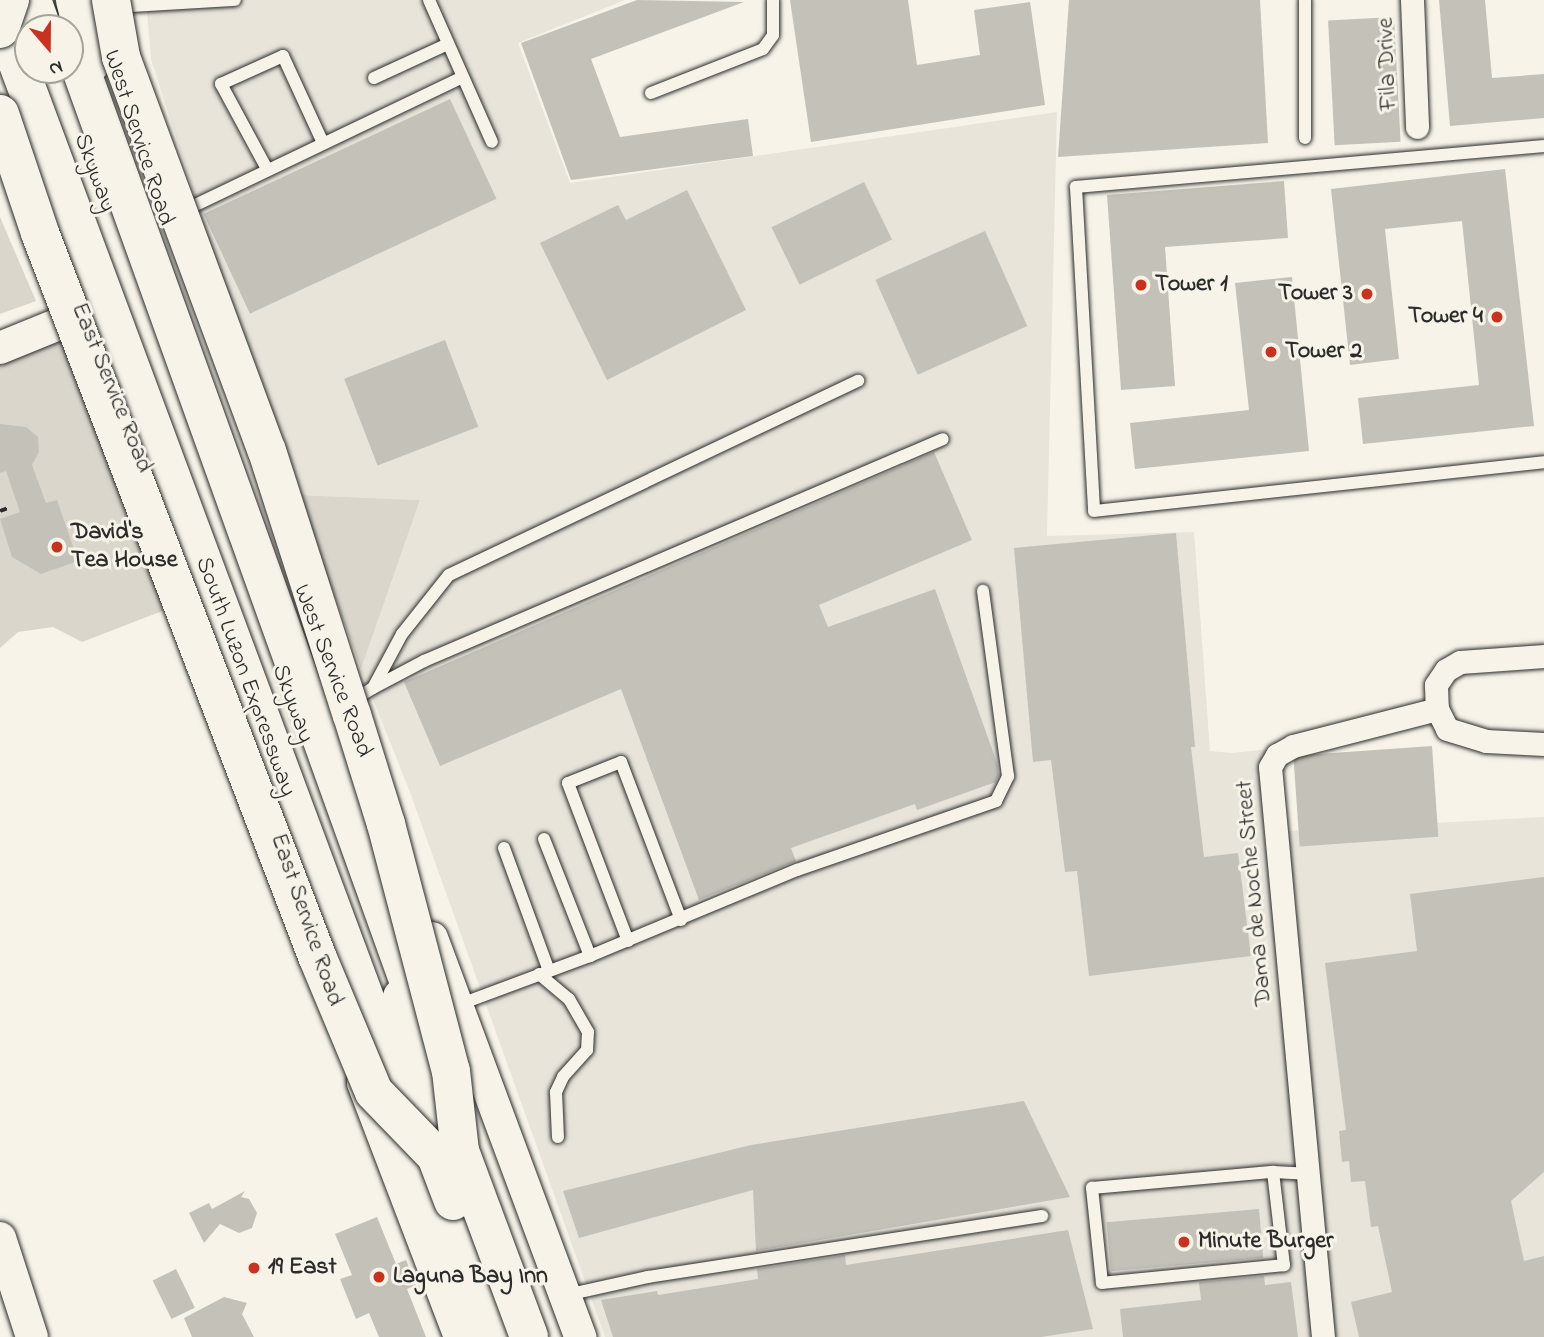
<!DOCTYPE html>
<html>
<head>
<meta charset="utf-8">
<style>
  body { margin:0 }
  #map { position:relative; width:1544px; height:1337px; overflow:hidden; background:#f7f3e8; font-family:"Indie Flower",sans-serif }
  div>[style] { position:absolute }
  .built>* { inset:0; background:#e8e4da }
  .green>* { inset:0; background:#dad6cc }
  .building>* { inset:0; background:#c4c1b9; transform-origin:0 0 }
  .path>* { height:3.5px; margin-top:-1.75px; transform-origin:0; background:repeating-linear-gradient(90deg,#2b2b2b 0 7px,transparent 0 12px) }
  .roads { filter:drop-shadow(0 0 2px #2b2b2b) drop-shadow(0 0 2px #2b2b2b) }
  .lane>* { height:12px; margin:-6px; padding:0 6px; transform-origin:6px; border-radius:6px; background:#f7f3e8 }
  .street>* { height:23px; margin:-11.5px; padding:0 11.5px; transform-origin:11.5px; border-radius:11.5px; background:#f7f3e8 }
  .secondary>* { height:32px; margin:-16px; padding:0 16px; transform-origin:16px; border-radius:16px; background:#f7f3e8 }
  .highway>* { height:38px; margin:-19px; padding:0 19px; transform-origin:19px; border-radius:19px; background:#f7f3e8 }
  .bridges { filter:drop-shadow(0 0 2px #2b2b2b) drop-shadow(0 0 2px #2b2b2b) }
  .highway-bridge>* { height:38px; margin:-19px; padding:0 19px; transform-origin:19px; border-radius:19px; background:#f7f3e8 }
  .dots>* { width:19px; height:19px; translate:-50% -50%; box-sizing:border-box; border:4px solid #f7f3e8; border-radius:50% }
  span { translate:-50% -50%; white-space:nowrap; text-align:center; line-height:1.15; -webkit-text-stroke:6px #f7f3e8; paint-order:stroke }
  .street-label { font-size:24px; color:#2b2b2b }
  .poi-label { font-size:24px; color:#2b2b2b; font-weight:700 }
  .left { translate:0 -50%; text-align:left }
  .right { translate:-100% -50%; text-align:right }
  .north { position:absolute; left:14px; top:14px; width:70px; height:70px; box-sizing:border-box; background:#f7f3e8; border:2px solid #a5a39c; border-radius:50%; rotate:160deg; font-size:19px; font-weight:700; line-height:28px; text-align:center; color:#2b2b2b }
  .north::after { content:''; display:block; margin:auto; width:24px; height:32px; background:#c8321e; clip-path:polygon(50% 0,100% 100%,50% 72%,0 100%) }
</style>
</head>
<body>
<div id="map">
  <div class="built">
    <div style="clip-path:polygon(146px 0,625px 0,518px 43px,570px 183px,1057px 112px,1047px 536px,1194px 532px,1210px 751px,1232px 753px,1279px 748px,1288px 831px,1544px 817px,1544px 1337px,605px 1337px,411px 795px,361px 669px,420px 500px,298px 495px,241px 340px,151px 59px)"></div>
  </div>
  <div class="green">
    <div style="clip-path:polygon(0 217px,36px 301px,0 314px)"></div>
    <div style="clip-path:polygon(72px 336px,170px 608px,82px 642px,53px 627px,18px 632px,0 648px,0 364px)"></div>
    <div style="clip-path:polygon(298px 495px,420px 500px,361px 669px)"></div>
  </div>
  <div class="building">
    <div style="clip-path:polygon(637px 0,744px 2px,591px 59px,620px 137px,748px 119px,753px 156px,571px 180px,521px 43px)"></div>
    <div style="clip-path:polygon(790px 0,908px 0,917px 65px,980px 55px,974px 10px,1030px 2px,1045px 105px,811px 142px)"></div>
    <div style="clip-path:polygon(1069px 0,1260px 0,1268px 143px,1058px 157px)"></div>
    <div style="clip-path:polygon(1439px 0,1485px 0,1492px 78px,1544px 74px,1544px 118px,1450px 126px)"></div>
    <div style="left:1394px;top:17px;width:125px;height:66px;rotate:87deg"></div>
    <div style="left:450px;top:99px;width:110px;height:272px;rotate:65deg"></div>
    <div style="clip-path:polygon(1505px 169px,1534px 426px,1363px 444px,1358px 398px,1479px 385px,1462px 221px,1385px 229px,1399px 359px,1350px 365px,1331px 189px)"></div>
    <div style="clip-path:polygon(1284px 181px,1288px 238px,1165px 247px,1175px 386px,1121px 390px,1107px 195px)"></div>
    <div style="left:864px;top:182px;width:64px;height:103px;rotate:64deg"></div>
    <div style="clip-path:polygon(687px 190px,746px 310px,607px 380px,540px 243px,618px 205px,626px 220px)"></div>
    <div style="left:985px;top:231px;width:104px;height:120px;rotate:66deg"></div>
    <div style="clip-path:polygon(1292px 277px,1309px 451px,1135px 469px,1130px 423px,1249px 410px,1235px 283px)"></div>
    <div style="left:445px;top:340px;width:93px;height:108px;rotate:69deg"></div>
    <div style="clip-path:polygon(0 424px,26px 427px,38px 437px,39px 452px,32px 465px,46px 503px,57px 500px,78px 561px,41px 574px,12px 557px,0 519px,20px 512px,6px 471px,0 473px)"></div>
    <div style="clip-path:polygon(934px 452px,972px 540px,819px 605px,828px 627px,935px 589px,997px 763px,999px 775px,996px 782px,917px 810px,915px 804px,791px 848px,796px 861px,699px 900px,621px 689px,440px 766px,404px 682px)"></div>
    <div style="clip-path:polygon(1176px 533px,1195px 747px,1191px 747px,1204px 857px,1238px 853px,1251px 956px,1089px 976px,1077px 871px,1065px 872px,1051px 760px,1033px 762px,1014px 548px)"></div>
    <div style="left:1432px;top:746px;width:91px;height:139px;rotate:86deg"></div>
    <div style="clip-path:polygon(1544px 877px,1544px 1172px,1511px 1201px,1524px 1261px,1544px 1256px,1544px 1337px,1359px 1337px,1351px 1302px,1392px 1292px,1378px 1226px,1371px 1227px,1365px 1181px,1351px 1182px,1349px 1161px,1342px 1162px,1339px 1131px,1346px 1130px,1325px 963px,1417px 951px,1410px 894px)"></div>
    <div style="clip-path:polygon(1024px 1101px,1070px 1197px,756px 1251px,753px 1190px,579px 1238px,563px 1191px,751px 1145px)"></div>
    <div style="clip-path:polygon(245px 1191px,241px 1197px,249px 1199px,257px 1213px,252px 1228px,239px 1233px,220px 1224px,204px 1243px,189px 1213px,209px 1203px,212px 1209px)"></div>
    <div style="left:1259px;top:1209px;width:49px;height:153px;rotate:85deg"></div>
    <div style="clip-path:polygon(377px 1217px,396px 1264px,406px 1260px,416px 1285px,407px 1289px,426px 1337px,379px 1337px,369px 1313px,356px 1319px,340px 1279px,352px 1275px,335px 1234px)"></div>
    <div style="clip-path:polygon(1068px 1230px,1093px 1329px,1041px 1337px,613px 1337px,601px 1300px,657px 1291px,658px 1295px,758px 1279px,757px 1269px,845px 1255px,846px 1265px)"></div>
    <div style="left:176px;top:1269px;width:43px;height:26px;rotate:64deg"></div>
    <div style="clip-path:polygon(1264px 1276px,1265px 1285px,1291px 1282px,1298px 1337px,1123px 1337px,1120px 1309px,1201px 1300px,1199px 1282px)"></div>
    <div style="clip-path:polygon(224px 1297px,247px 1303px,242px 1314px,254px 1337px,192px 1337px,184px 1318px)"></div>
  </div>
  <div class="path">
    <div style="left:0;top:511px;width:9px;rotate:-21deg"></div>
  </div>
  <div class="roads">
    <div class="lane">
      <div style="left:429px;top:0;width:155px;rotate:66.1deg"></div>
      <div style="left:1305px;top:0;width:138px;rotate:90deg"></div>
      <div style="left:116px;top:7px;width:119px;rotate:-3.4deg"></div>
      <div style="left:374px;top:78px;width:81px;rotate:-24.7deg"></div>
      <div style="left:651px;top:93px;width:120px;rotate:-21.4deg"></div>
      <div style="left:763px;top:49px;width:17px;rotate:-54deg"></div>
      <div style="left:773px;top:35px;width:35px;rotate:-90deg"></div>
      <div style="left:1544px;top:146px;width:470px;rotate:175deg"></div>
      <div style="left:1076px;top:187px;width:324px;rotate:86.8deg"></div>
      <div style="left:1094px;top:511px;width:453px;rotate:-6.2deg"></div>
      <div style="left:267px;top:169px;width:97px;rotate:-118.4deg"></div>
      <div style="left:221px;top:84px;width:68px;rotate:-24.3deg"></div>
      <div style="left:283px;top:56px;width:96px;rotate:65.3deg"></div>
      <div style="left:183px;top:211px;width:310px;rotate:-25.6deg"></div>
      <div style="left:373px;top:688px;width:58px;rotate:-27.9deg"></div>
      <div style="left:424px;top:661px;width:564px;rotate:-23.16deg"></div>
      <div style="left:353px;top:700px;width:23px;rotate:-31deg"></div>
      <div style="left:373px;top:688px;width:61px;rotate:-61.8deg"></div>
      <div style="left:402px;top:634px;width:75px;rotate:-51.5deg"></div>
      <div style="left:449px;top:575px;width:453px;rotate:-25.4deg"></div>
      <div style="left:544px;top:839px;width:126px;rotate:68.5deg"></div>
      <div style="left:504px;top:848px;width:131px;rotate:69.9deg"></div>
      <div style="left:628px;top:941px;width:169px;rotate:-110.8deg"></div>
      <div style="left:568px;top:783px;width:57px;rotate:-21.6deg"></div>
      <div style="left:621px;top:762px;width:169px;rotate:69.2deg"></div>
      <div style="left:539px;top:974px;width:39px;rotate:40deg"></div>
      <div style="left:569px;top:999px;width:38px;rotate:60deg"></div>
      <div style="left:588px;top:1032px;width:18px;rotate:93deg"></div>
      <div style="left:587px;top:1050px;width:36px;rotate:132deg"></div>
      <div style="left:563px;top:1077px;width:17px;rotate:115deg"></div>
      <div style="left:556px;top:1092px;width:45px;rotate:87.5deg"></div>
      <div style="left:458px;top:1005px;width:141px;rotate:-20.4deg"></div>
      <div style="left:590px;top:956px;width:224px;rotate:-22.6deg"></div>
      <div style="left:797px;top:870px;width:211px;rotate:-19.1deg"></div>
      <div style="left:996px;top:801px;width:28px;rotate:-64deg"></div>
      <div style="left:1008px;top:776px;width:187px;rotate:-97.7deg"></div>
      <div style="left:1273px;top:1172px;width:94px;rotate:83.3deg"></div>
      <div style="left:1284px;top:1265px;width:183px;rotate:174.4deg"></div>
      <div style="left:1102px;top:1283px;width:96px;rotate:-96deg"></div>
      <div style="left:1092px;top:1188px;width:182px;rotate:-5.1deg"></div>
      <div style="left:1273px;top:1172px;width:34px;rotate:3deg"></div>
      <div style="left:566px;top:1295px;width:84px;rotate:-12.4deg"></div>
      <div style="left:648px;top:1277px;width:399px;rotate:-8.8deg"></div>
    </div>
    <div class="street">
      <div style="left:1412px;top:0;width:127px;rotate:87.7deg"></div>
      <div style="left:1544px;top:656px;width:84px;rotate:175.9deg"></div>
      <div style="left:1460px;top:662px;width:16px;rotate:150deg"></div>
      <div style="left:1446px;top:670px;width:18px;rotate:124deg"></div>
      <div style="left:1436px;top:685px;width:24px;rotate:88deg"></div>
      <div style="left:1437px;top:709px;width:22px;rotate:63deg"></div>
      <div style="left:1447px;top:729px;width:41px;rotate:17.1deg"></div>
      <div style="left:1486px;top:741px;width:58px;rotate:3deg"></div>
      <div style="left:1323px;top:1337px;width:572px;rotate:-95.31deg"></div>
      <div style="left:1270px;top:767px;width:14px;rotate:-60deg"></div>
      <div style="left:1277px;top:755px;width:18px;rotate:-29deg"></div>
      <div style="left:1293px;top:746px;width:149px;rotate:-14.4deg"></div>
    </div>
    <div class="secondary">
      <div style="left:0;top:348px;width:87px;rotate:-22.2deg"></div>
      <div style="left:432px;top:938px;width:426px;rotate:69.6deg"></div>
      <div style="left:363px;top:1083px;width:272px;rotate:69.1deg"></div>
      <div style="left:0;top:1238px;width:104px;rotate:72.1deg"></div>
    </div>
    <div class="highway">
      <div style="left:32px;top:0;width:30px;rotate:70deg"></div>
      <div style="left:75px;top:0;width:65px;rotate:75.7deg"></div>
      <div style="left:0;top:16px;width:1409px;rotate:69.61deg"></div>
      <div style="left:70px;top:39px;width:1041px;rotate:70.24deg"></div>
      <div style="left:402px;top:997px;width:139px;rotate:69.3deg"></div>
    </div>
  </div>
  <div class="bridges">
    <div class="highway-bridge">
      <div style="left:111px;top:0;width:58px;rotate:80deg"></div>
      <div style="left:121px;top:57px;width:420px;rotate:69.7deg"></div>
      <div style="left:267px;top:451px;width:277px;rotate:72.2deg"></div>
      <div style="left:352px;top:715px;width:114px;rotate:72.7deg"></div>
      <div style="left:386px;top:824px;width:255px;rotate:75.3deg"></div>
      <div style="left:451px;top:1071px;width:81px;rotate:83.6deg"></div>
      <div style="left:460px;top:1151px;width:198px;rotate:69.6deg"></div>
      <div style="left:0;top:29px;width:31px;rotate:-71deg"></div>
      <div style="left:0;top:114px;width:126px;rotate:71.4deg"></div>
      <div style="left:40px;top:233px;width:774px;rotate:69.04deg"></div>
      <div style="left:317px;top:956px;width:147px;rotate:67.3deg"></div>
      <div style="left:374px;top:1092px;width:89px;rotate:45.9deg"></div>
      <div style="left:436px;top:1156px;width:48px;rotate:69.3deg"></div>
    </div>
  </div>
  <div class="dots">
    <div style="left:1141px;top:285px;background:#c8321e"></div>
    <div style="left:1367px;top:294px;background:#c8321e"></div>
    <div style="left:1497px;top:317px;background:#c8321e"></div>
    <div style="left:1271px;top:352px;background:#c8321e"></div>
    <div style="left:57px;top:547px;background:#c8321e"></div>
    <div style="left:1184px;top:1242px;background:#c8321e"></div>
    <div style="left:254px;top:1268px;background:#c8321e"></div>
    <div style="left:379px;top:1277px;background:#c8321e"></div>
  </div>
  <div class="street-label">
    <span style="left:1388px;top:64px;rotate:-92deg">Fila Drive</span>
    <span style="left:138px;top:138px;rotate:72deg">West Service Road</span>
    <span style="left:94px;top:173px;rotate:70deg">Skyway</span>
    <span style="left:111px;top:388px;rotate:68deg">East Service Road</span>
    <span style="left:332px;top:671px;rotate:69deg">West Service Road</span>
    <span style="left:245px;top:677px;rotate:70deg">South Luzon Expressway</span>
    <span style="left:292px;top:704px;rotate:70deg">Skyway</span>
    <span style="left:1255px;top:893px;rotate:-95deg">Dama de Noche Street</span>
    <span style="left:306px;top:920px;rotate:71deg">East Service Road</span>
  </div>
  <div class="poi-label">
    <span class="left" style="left:1155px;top:285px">Tower 1</span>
    <span class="right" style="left:1353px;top:294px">Tower 3</span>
    <span class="right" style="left:1483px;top:317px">Tower 4</span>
    <span class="left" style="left:1285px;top:352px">Tower 2</span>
    <span class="left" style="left:71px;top:547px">David's<br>Tea House</span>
    <span class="left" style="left:1198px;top:1242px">Minute Burger</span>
    <span class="left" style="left:268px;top:1268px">19 East</span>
    <span class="left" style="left:393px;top:1277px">Laguna Bay Inn</span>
  </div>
  <div class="north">N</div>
</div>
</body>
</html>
